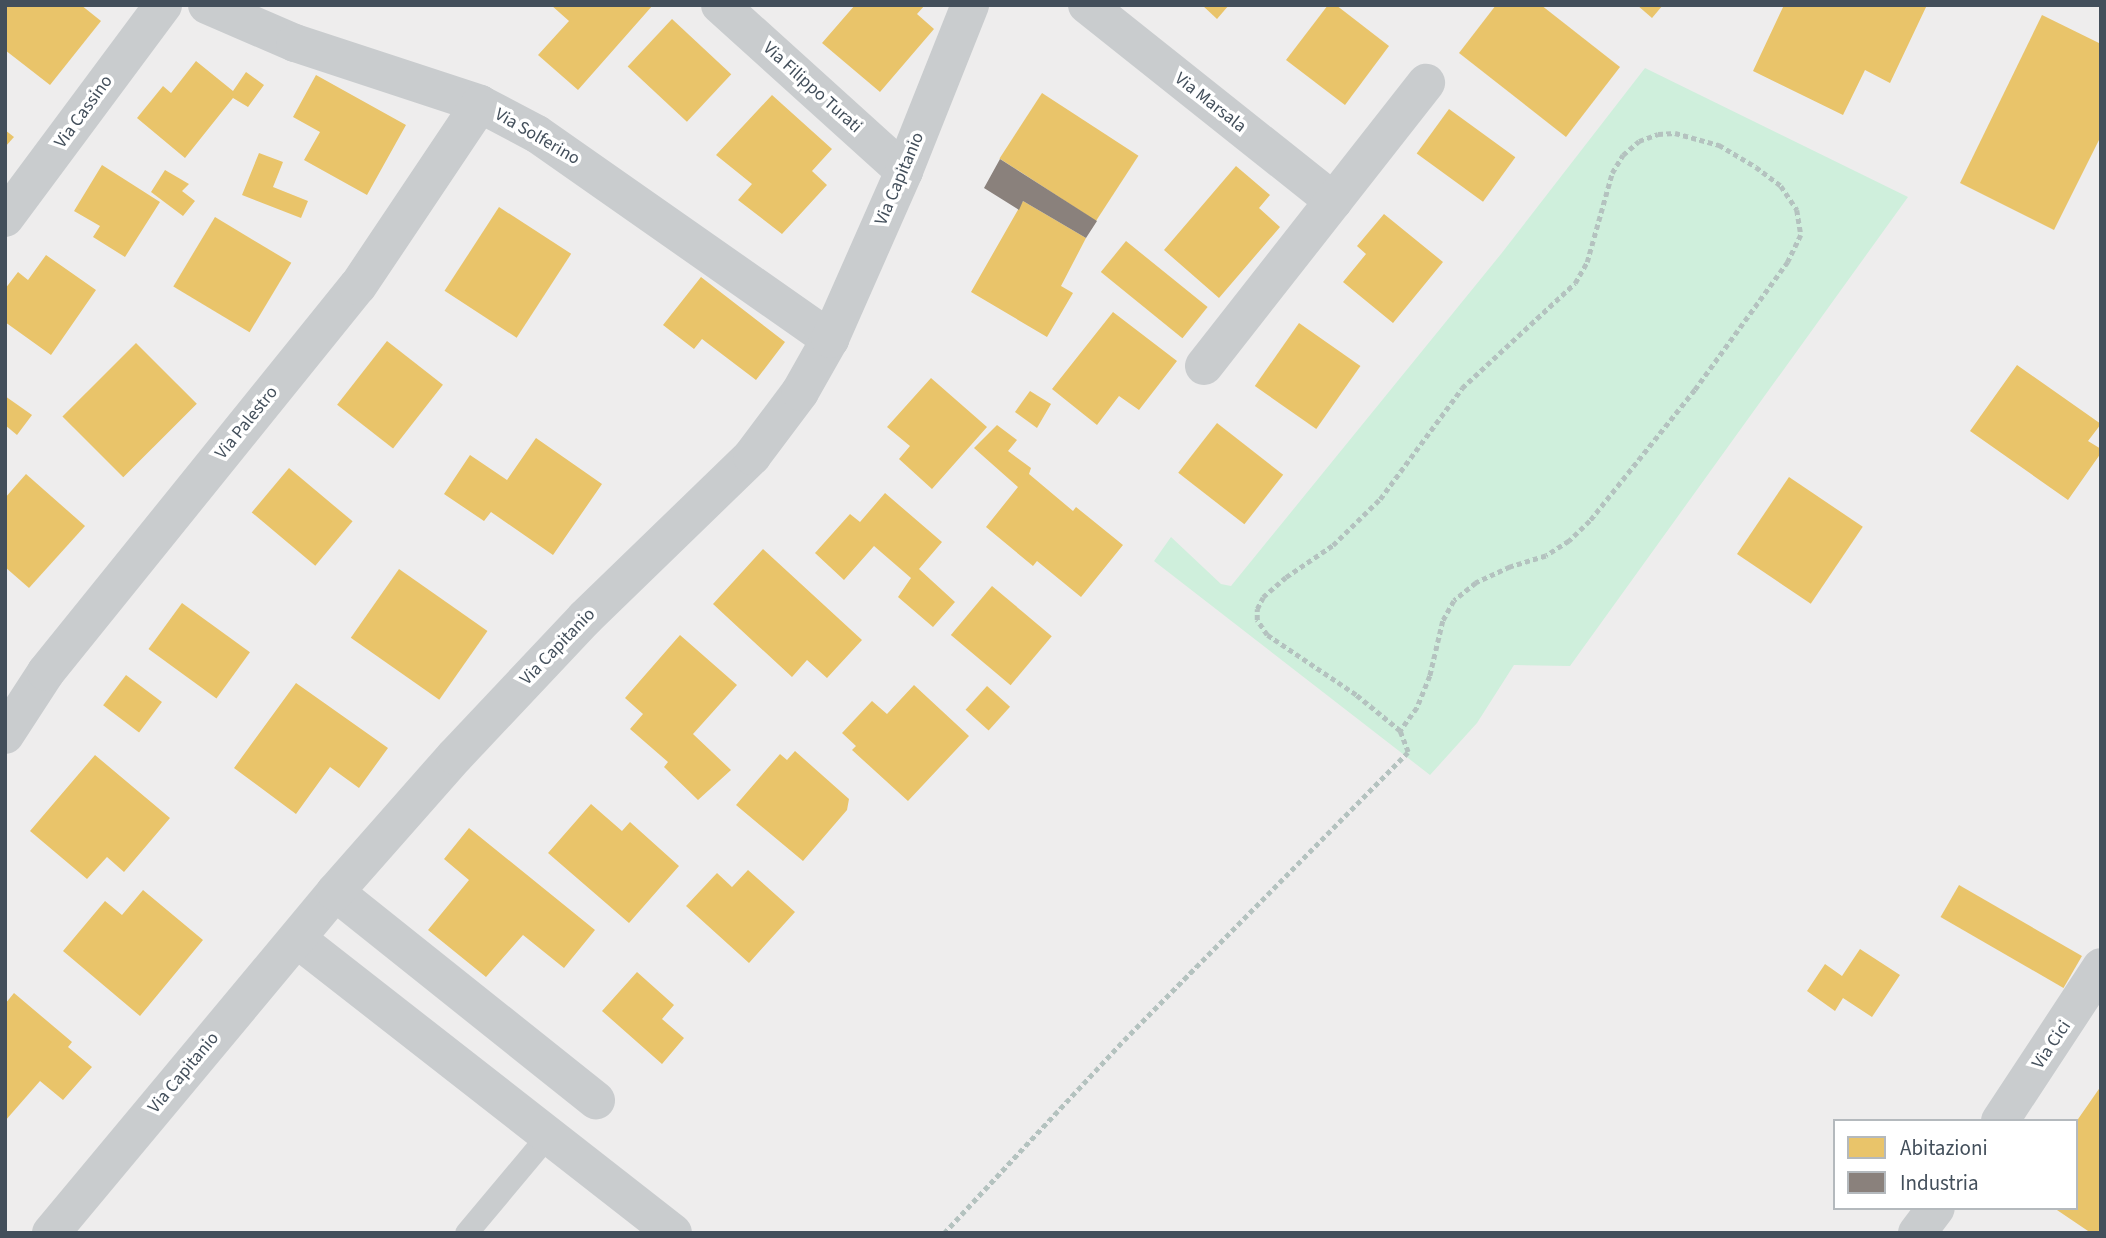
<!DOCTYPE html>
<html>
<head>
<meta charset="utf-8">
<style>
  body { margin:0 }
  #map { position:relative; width:2106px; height:1238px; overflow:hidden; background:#eeeded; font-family:"Source Sans 3",sans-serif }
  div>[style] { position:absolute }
  .green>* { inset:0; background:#cfefdc }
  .homes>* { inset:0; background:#e9c46a; transform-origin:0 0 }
  .industry>* { inset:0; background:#8a817c }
  .path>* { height:4.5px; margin-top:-2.25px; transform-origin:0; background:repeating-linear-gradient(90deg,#b4c2bf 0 5px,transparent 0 8.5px) }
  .lane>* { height:23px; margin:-11.5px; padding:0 11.5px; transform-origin:11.5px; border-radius:11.5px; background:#c9ccce }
  .street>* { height:38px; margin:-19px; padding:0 19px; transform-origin:19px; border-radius:19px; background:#c9ccce }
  span { translate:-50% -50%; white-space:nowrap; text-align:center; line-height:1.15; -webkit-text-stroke:7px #fff; paint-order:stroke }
  .street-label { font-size:18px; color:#434f5b }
  .frame { position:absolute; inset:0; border:7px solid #434f5b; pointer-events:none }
  .legend { position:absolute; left:1833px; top:1119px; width:245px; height:91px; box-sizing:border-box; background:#fff; border:2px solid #b4b9bd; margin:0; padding:9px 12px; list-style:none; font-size:21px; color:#434f5b }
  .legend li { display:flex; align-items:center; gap:14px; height:35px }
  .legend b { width:35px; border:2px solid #b4b9bd }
</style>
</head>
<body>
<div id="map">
  <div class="green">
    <div style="clip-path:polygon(1645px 68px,1908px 197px,1570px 666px,1514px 665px,1477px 723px,1430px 775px,1154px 561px,1171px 537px,1221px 584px,1231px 586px,1501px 254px)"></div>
  </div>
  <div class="homes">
    <div style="clip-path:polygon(6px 5px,81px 5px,101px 21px,50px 85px,5px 50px)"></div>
    <div style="clip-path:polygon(551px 5px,653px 5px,578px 90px,538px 55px,569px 21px)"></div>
    <div style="clip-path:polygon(855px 5px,925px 5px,917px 14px,934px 29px,880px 92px,822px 43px)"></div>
    <div style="clip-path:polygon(1202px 5px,1229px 5px,1217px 19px)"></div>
    <div style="clip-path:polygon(1328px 5px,1336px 5px,1389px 46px,1345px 105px,1286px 60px)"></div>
    <div style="clip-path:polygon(1496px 5px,1541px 5px,1620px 67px,1566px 137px,1459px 53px)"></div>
    <div style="clip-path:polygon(1637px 5px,1663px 5px,1652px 18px)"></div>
    <div style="clip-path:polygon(1784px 5px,1927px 5px,1890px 83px,1865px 70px,1843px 115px,1753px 71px)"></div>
    <div style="clip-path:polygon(2042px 15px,2101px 44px,2101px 136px,2054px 230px,1960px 183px)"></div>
    <div style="left:672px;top:19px;width:81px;height:65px;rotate:43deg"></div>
    <div style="clip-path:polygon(196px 61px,233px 91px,246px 72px,264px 85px,248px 107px,233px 98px,185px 158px,137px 118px,163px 86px,171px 93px)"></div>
    <div style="clip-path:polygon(316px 75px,406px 125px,367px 195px,304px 160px,320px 132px,293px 117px)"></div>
    <div style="left:1042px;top:93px;width:115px;height:78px;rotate:33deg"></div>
    <div style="clip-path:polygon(772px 95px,832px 149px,812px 171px,827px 185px,782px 234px,738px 200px,752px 184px,716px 155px)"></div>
    <div style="left:1449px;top:109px;width:82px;height:55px;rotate:36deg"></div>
    <div style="clip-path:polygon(5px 130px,14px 137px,5px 147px)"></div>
    <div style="clip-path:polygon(259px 153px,283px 162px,273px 187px,308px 201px,301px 218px,242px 195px)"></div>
    <div style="clip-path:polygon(102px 165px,160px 202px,125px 257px,93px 237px,100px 226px,74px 211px)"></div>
    <div style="clip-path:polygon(1236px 166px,1270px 195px,1259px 208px,1280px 227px,1219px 298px,1164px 250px)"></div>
    <div style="clip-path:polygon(165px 170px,189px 184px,182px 191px,195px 201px,183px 216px,151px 192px)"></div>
    <div style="clip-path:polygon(1023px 201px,1086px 238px,1061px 286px,1073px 293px,1047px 337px,971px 292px)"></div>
    <div style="left:499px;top:207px;width:86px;height:100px;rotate:33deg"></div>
    <div style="clip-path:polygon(1384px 214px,1443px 262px,1393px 323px,1343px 282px,1366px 254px,1357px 246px)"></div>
    <div style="left:215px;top:217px;width:89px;height:81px;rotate:31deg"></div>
    <div style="left:1126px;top:241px;width:105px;height:40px;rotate:39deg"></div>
    <div style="clip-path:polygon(46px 255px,96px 290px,51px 355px,5px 322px,5px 289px,18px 272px,28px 280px)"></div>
    <div style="clip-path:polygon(701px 277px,785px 342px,756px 380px,702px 339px,694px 349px,663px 325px)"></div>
    <div style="clip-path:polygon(1113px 312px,1177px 361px,1139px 410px,1119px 396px,1097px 425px,1052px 389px)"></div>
    <div style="left:1299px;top:323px;width:75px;height:77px;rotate:35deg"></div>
    <div style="left:387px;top:341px;width:71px;height:81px;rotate:38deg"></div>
    <div style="left:136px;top:343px;width:86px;height:104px;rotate:45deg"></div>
    <div style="clip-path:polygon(2017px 365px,2101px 424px,2088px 441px,2101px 449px,2101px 453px,2068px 500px,1970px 431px)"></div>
    <div style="clip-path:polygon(931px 378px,987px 427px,932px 489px,899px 459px,910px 446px,887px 427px)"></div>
    <div style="clip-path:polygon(1030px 391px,1051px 404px,1037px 428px,1015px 412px)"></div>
    <div style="clip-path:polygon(5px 396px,32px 415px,17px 435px,5px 425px)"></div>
    <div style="left:1217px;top:423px;width:84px;height:63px;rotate:38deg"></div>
    <div style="clip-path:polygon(997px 425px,1017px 440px,1008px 451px,1031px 468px,1029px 474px,1073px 511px,1076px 507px,1123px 545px,1081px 597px,1037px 561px,1033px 566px,986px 527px,1018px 487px,974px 448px)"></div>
    <div style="clip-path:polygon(536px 438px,602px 484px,553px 555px,491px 512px,484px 521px,444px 494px,470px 455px,507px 480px)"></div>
    <div style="left:289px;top:468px;width:83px;height:58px;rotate:40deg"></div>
    <div style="clip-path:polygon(26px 474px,85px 526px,29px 588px,5px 567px,5px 498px)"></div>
    <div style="left:1789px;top:477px;width:89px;height:93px;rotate:34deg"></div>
    <div style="clip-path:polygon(885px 493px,942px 542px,919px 569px,955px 602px,933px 627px,898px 597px,911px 578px,874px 546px,844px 580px,815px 553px,850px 514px,860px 522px)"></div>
    <div style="clip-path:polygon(763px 549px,862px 640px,827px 678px,807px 660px,792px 677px,713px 604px)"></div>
    <div style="left:399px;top:569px;width:108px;height:84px;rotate:35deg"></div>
    <div style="left:992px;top:586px;width:78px;height:64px;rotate:40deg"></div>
    <div style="left:182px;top:603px;width:84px;height:57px;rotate:36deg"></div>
    <div style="clip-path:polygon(680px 635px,737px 685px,693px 734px,731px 770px,698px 800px,664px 767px,668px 762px,630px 729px,643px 714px,625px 698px)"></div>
    <div style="left:126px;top:675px;width:45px;height:38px;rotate:37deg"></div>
    <div style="clip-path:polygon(296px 683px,388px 748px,359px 788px,330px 767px,296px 814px,234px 768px)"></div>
    <div style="clip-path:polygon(914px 685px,969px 736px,908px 801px,852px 750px,856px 746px,842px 733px,872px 701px,887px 714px)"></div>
    <div style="left:987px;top:686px;width:31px;height:32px;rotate:42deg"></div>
    <div style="clip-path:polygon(795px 751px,849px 799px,847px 810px,803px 861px,736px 805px,780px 754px,787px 760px)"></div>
    <div style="clip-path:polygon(95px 755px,170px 818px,124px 872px,107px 857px,87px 879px,30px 831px)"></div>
    <div style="clip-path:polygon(591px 804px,622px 831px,630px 822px,679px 866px,629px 923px,548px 853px)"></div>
    <div style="clip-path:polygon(469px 828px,595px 930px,564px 968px,523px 935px,486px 977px,428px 930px,469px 880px,444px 859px)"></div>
    <div style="clip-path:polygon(748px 870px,795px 912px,749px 963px,686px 906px,717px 873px,732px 887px)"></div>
    <div style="left:1959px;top:885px;width:142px;height:37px;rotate:30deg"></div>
    <div style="clip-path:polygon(143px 890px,203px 940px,140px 1016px,63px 951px,105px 901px,122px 915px)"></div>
    <div style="clip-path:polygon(1860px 949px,1900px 975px,1872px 1017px,1843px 998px,1835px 1011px,1807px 991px,1825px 964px,1842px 976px)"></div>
    <div style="clip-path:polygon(637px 972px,674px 1005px,662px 1019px,684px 1038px,662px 1064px,602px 1011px)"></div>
    <div style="clip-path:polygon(14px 993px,72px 1042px,68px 1047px,92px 1067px,63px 1100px,40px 1081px,5px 1121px,5px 1004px)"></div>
    <div style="clip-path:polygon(2101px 1086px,2101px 1233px,2091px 1233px,2054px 1208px,2076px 1208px,2076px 1122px)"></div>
  </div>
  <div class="industry">
    <div style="clip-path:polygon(1000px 159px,1097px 221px,1086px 238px,1023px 201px,1019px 210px,984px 188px)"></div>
  </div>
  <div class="path">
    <div style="left:944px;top:1233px;width:264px;rotate:-47deg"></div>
    <div style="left:1124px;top:1040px;width:404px;rotate:-45.4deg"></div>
    <div style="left:1408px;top:752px;width:22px;rotate:-111deg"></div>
    <div style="left:1400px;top:731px;width:57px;rotate:-140.7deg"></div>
    <div style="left:1356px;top:695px;width:107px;rotate:-146deg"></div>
    <div style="left:1267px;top:635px;width:18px;rotate:-124deg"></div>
    <div style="left:1257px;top:620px;width:11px;rotate:-90deg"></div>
    <div style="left:1257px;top:609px;width:13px;rotate:-63deg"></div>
    <div style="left:1263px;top:597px;width:30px;rotate:-41deg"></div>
    <div style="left:1286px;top:577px;width:57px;rotate:-34.2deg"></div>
    <div style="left:1333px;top:545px;width:66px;rotate:-44.4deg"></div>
    <div style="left:1380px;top:499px;width:138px;rotate:-53.5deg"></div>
    <div style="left:1462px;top:388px;width:154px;rotate:-42.9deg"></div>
    <div style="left:1575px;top:283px;width:24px;rotate:-60deg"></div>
    <div style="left:1587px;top:262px;width:92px;rotate:-74.3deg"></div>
    <div style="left:1612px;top:173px;width:21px;rotate:-59deg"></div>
    <div style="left:1623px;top:155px;width:21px;rotate:-41deg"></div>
    <div style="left:1639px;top:141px;width:20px;rotate:-20deg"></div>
    <div style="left:1658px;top:134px;width:17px;rotate:-3deg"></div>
    <div style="left:1675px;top:133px;width:46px;rotate:15.3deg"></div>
    <div style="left:1719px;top:145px;width:43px;rotate:30.7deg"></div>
    <div style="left:1756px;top:167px;width:31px;rotate:37deg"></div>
    <div style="left:1781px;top:186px;width:29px;rotate:56deg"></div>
    <div style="left:1797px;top:210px;width:25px;rotate:81deg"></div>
    <div style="left:1801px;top:235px;width:30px;rotate:116deg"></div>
    <div style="left:1788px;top:262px;width:158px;rotate:126deg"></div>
    <div style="left:1695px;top:390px;width:168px;rotate:128.7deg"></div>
    <div style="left:1590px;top:521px;width:29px;rotate:136deg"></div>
    <div style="left:1569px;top:541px;width:27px;rotate:147deg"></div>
    <div style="left:1546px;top:556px;width:38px;rotate:163deg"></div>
    <div style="left:1510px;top:567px;width:38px;rotate:155deg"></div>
    <div style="left:1476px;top:583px;width:28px;rotate:141deg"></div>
    <div style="left:1454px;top:601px;width:23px;rotate:119deg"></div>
    <div style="left:1443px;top:621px;width:57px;rotate:103.3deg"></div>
    <div style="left:1430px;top:676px;width:35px;rotate:112deg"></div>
    <div style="left:1417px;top:708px;width:29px;rotate:126deg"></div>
  </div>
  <div class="lane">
    <div style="left:466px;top:1233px;width:126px;rotate:-50.1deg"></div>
  </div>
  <div class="street">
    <div style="left:207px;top:5px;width:96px;rotate:23.4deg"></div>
    <div style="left:295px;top:43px;width:195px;rotate:18.2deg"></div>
    <div style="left:480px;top:104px;width:64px;rotate:27.8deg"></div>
    <div style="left:537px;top:134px;width:358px;rotate:35deg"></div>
    <div style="left:720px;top:5px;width:248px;rotate:42.1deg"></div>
    <div style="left:1087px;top:5px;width:315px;rotate:38.5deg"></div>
    <div style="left:5px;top:218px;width:265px;rotate:-53.4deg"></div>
    <div style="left:1204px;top:366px;width:360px;rotate:-51.9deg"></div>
    <div style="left:5px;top:735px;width:75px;rotate:-56.9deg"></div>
    <div style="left:46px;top:672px;width:496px;rotate:-51.1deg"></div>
    <div style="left:358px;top:286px;width:219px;rotate:-56.2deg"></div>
    <div style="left:335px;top:892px;width:334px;rotate:38.6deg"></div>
    <div style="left:297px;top:939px;width:477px;rotate:38deg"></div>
    <div style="left:2000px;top:1121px;width:184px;rotate:-56.7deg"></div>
    <div style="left:51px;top:1233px;width:444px;rotate:-50.2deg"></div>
    <div style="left:335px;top:892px;width:181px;rotate:-48.6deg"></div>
    <div style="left:455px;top:756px;width:190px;rotate:-46.7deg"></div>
    <div style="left:585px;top:618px;width:233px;rotate:-44.1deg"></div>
    <div style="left:752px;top:456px;width:80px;rotate:-53.1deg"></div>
    <div style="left:800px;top:392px;width:61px;rotate:-60.5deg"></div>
    <div style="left:830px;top:339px;width:184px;rotate:-66.2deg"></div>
    <div style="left:904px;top:171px;width:179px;rotate:-68.3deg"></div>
    <div style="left:1917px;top:1233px;width:31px;rotate:-53deg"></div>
  </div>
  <div class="street-label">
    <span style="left:812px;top:88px;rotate:42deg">Via Filippo Turati</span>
    <span style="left:1210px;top:103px;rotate:38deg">Via Marsala</span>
    <span style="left:84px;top:112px;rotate:-54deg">Via Cassino</span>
    <span style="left:537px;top:137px;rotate:30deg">Via Solferino</span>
    <span style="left:900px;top:179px;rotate:-67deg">Via Capitanio</span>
    <span style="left:247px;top:423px;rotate:-51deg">Via Palestro</span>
    <span style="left:558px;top:647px;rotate:-46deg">Via Capitanio</span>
    <span style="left:2052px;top:1045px;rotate:-56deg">Via Cici</span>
    <span style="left:184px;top:1073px;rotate:-50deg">Via Capitanio</span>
  </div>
  <div class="frame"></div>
  <ul class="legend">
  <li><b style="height:19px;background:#e9c46a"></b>Abitazioni</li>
  <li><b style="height:19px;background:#8a817c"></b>Industria</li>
  </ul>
</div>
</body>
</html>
